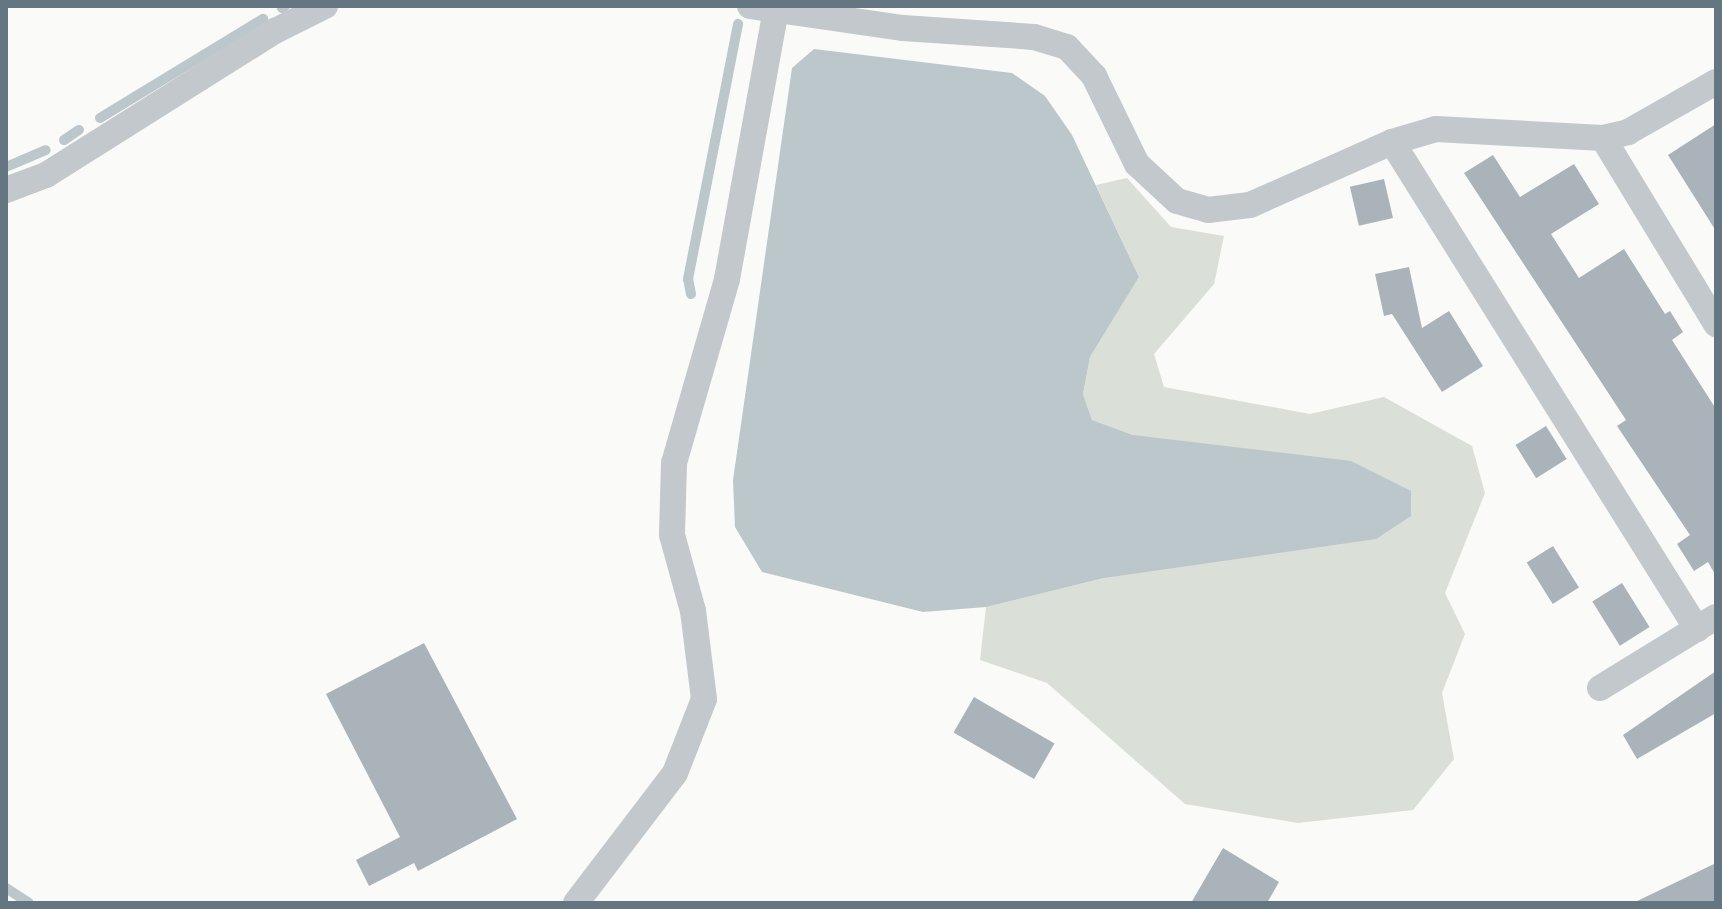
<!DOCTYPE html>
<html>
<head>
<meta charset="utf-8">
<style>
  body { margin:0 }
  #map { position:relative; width:1722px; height:909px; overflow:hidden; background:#fafaf8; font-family:"Golos Text",sans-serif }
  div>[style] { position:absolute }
  .green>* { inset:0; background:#dadfd7 }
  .water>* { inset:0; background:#bbc7cb }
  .stream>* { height:10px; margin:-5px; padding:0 5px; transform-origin:5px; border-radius:5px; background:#bbc7cb }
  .building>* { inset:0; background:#aab3b9; transform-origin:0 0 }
  .minor>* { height:26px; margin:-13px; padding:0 13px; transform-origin:13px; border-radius:13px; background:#c3c8cc }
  span { translate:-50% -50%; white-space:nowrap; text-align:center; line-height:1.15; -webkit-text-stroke:8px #fff; paint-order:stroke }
  .frame { position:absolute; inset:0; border:8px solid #657683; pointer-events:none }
</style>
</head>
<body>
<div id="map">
  <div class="green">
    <div style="clip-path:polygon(1127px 178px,1171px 227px,1224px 236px,1214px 284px,1154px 354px,1164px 387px,1310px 414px,1384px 397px,1472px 446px,1485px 493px,1445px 593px,1465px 634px,1442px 693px,1454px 759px,1413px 810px,1298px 823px,1185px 804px,1047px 683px,980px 660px,986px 607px,1104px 578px,1133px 435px,1092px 420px,1083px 394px,1090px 357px,1139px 277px,1096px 185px)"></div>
  </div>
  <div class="water">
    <div style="clip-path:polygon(814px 49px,1012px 73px,1045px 96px,1072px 135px,1139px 277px,1090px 357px,1083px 394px,1092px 420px,1133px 435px,1351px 461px,1411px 491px,1411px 516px,1376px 539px,1104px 578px,986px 607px,923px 612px,762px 572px,735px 527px,733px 480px,792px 68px)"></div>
  </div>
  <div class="stream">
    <div style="left:282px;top:8px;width:4px;rotate:-34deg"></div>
    <div style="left:100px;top:118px;width:191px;rotate:-31.3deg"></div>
    <div style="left:64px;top:140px;width:18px;rotate:-34deg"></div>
    <div style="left:6px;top:167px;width:43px;rotate:-23deg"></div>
    <div style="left:691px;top:294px;width:15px;rotate:-101deg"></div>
    <div style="left:688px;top:279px;width:260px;rotate:-78.9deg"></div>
    <div style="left:6px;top:888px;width:27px;rotate:33deg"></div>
  </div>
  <div class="building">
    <div style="clip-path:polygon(1716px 124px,1716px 231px,1668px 155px)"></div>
    <div style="clip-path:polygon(1493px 155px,1520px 197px,1574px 164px,1599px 204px,1551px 234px,1579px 278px,1624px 249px,1665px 314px,1670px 311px,1683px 332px,1672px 340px,1716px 409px,1716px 576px,1708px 562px,1694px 571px,1677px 544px,1690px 535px,1617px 426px,1626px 420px,1464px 173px)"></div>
    <div style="left:1384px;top:179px;width:40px;height:35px;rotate:77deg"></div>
    <div style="clip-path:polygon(1409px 267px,1422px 328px,1449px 311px,1483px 366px,1442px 392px,1392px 314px,1384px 316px,1375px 274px)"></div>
    <div style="left:1546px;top:426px;width:39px;height:36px;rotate:58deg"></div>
    <div style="left:1553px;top:546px;width:49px;height:31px;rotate:58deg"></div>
    <div style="left:1622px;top:583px;width:52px;height:35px;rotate:58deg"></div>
    <div style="clip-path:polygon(424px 643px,517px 819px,418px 871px,414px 863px,369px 886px,356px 860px,400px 837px,326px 694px)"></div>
    <div style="clip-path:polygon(1716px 671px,1716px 713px,1637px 759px,1623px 735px)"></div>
    <div style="left:974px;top:697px;width:93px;height:41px;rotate:30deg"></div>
    <div style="clip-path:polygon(1223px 848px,1279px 882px,1267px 903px,1191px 903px)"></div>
    <div style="clip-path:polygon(1716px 863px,1716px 903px,1633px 903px)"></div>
  </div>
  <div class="minor">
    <div style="left:750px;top:6px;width:155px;rotate:8.2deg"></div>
    <div style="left:903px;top:28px;width:131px;rotate:3.9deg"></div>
    <div style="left:1034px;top:37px;width:34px;rotate:17deg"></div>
    <div style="left:1067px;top:47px;width:40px;rotate:47deg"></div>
    <div style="left:1094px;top:76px;width:98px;rotate:64deg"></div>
    <div style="left:1137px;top:164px;width:54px;rotate:42.8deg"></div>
    <div style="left:1177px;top:201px;width:32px;rotate:16deg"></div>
    <div style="left:1208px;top:210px;width:42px;rotate:-6.8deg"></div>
    <div style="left:1250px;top:205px;width:155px;rotate:-23.9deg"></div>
    <div style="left:1392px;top:142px;width:46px;rotate:-16.5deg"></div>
    <div style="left:1436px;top:129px;width:167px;rotate:3.1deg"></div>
    <div style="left:1603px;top:138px;width:26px;rotate:-13deg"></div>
    <div style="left:1628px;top:132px;width:101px;rotate:-29.6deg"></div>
    <div style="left:1603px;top:138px;width:218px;rotate:58.7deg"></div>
    <div style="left:1392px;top:142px;width:575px;rotate:57.94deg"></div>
    <div style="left:6px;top:190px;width:43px;rotate:-20.6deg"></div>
    <div style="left:46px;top:175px;width:271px;rotate:-32.2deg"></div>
    <div style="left:275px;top:31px;width:56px;rotate:-26.6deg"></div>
    <div style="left:1600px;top:688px;width:136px;rotate:-31.5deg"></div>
    <div style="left:576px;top:903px;width:163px;rotate:-52.7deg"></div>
    <div style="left:675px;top:773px;width:79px;rotate:-68.6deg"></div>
    <div style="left:704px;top:699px;width:89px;rotate:-97.1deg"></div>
    <div style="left:693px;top:611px;width:79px;rotate:-105.4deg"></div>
    <div style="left:672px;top:535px;width:72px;rotate:-88.4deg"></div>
    <div style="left:674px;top:463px;width:191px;rotate:-73.9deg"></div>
    <div style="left:727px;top:279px;width:273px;rotate:-79.7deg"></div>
  </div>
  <div class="frame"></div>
</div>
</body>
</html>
